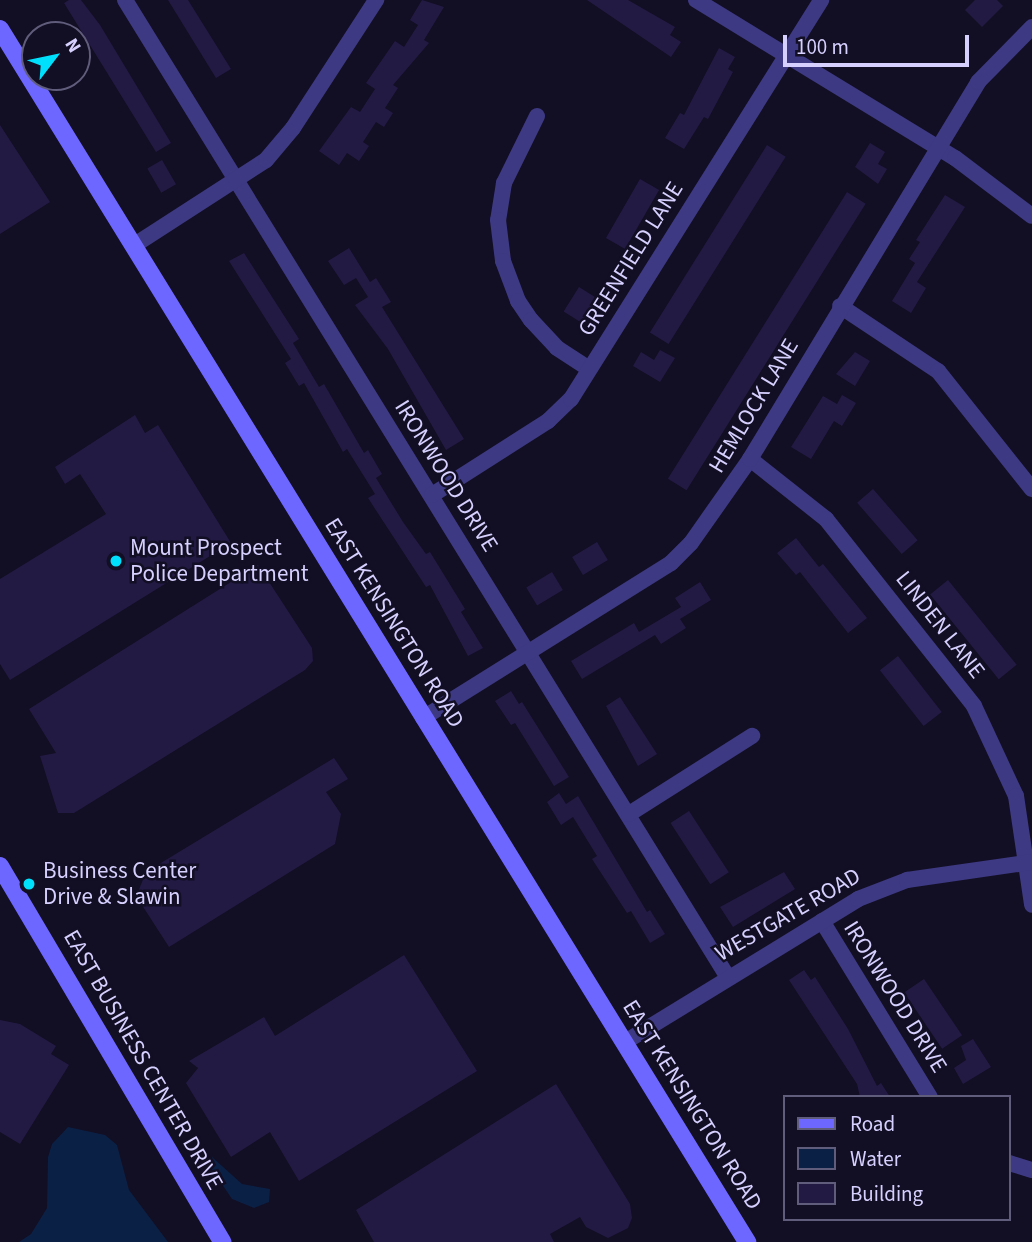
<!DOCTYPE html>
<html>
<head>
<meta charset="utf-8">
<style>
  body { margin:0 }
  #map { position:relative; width:1032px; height:1242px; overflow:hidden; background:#120e23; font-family:"Source Sans 3",sans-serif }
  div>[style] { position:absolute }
  .water>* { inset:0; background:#0b2045 }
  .building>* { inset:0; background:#231a44; transform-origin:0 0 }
  .street>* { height:16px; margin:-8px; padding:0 8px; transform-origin:8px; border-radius:8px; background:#3d3982 }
  .secondary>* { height:18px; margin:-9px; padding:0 9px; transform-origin:9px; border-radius:9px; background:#6d67ff }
  .dots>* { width:19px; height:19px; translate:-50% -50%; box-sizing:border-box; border:4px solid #120e23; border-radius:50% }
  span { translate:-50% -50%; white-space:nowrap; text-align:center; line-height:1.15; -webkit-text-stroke:5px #120e23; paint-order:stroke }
  .street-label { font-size:23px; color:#d6d0ff }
  .poi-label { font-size:23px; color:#d6d0ff }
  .left { translate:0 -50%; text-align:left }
  .legend { position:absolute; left:783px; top:1095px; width:228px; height:126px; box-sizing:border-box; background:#120e23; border:2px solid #605c7b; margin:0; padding:9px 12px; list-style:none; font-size:21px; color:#d6d0ff }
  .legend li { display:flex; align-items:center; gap:14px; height:35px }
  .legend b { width:35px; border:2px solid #605c7b }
  .north { position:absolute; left:21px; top:21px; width:70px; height:70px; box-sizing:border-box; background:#120e23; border:2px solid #605c7b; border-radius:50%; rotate:58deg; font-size:19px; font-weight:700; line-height:28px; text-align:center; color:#d6d0ff }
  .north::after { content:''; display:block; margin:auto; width:24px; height:32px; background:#00dffb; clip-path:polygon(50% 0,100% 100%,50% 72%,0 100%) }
  .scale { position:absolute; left:783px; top:35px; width:186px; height:32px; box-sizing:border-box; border:4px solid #d6d0ff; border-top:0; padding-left:9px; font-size:21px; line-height:24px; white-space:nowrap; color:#d6d0ff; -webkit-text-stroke:5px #120e23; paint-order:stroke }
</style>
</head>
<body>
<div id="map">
  <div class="water">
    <div style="clip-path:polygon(68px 1127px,105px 1135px,117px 1145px,129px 1190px,168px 1242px,19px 1242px,31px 1234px,47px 1208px,48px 1157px,52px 1144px)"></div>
    <div style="clip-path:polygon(212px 1157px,242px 1184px,270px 1189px,269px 1202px,254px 1208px,232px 1199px,211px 1168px)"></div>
  </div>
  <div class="building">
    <div style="clip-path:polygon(69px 0,81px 0,100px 25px,171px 143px,156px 152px,64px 3px)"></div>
    <div style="clip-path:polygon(168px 0,188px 0,231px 69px,216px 78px)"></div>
    <div style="clip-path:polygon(422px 0,444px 7px,424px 40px,429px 43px,393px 85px,398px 88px,385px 108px,393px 113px,384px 127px,376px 122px,363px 142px,369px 146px,359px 161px,347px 153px,339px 165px,319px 151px,351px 107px,360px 112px,375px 89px,366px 83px,395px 41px,404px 47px,418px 25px,410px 20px)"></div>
    <div style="clip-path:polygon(587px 0,628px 0,675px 27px,670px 35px,681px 42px,671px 57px)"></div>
    <div style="clip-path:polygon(975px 0,997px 0,1003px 6px,982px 27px,965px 10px)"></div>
    <div style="clip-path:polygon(719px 48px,735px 57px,728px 69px,733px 72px,708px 119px,704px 117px,684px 149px,665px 138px,680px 113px,684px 115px)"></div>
    <div style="clip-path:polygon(0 125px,50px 202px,0 234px)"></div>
    <div style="clip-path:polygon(870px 143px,885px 152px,878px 164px,887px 169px,878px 184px,855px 167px)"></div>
    <div style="left:767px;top:145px;width:22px;height:221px;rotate:32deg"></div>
    <div style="left:162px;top:160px;width:28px;height:17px;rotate:60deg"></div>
    <div style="left:640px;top:179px;width:22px;height:68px;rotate:30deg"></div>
    <div style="left:847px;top:192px;width:22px;height:338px;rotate:32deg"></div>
    <div style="clip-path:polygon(945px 195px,965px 207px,917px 282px,926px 288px,911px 313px,892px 301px,915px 263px,909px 259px,920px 242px,916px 240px)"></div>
    <div style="clip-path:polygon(349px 248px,370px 282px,376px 278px,391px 302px,382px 307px,464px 439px,446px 450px,388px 349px,355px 305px,368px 297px,356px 278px,344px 285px,328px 261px)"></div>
    <div style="clip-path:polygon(244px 253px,299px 339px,293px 343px,319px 387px,324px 384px,364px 453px,368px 450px,382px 474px,376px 478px,403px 522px,426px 554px,430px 552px,465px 609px,461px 612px,483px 648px,468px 656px,430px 585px,426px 587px,368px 498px,375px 494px,347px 449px,343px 452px,304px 383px,299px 386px,285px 363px,291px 359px,229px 261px)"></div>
    <div style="left:579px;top:287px;width:22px;height:29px;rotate:32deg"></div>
    <div style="clip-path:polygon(660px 350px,675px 358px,660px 382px,633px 366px,641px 352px,654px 360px)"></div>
    <div style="clip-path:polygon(855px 352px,870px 361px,855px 386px,836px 374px)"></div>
    <div style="clip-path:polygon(842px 395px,856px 403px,842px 426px,834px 421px,811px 459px,791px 447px,823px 396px,837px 404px)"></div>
    <div style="clip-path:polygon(135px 415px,145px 433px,158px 425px,231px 543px,10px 680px,0 664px,0 579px,106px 514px,80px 474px,65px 484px,55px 467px)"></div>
    <div style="left:873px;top:489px;width:68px;height:21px;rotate:49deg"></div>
    <div style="clip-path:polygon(796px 538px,819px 567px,823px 564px,867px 618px,848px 633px,800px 572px,796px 575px,777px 553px)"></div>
    <div style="left:597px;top:542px;width:21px;height:29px;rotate:59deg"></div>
    <div style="clip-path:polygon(258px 565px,312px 648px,313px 661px,305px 670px,74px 813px,58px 813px,40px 756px,56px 753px,29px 709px)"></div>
    <div style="left:552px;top:572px;width:21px;height:30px;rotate:59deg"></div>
    <div style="left:948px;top:580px;width:109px;height:23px;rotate:51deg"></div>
    <div style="clip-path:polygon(700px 582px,711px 600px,680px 619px,686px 628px,661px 644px,655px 635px,582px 679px,571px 661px,634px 623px,639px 632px,681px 607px,675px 598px)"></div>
    <div style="left:898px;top:656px;width:71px;height:23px;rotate:52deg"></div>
    <div style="clip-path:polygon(511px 691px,519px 704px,522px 702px,569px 777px,554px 786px,515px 723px,511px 725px,495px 701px)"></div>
    <div style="clip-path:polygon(620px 697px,657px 754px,638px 766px,606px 706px)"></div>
    <div style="clip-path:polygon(334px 758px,348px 779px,326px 792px,341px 814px,335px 844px,169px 947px,140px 902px,138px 892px,146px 872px)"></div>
    <div style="clip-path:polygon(559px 793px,566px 804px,578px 796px,647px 912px,650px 910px,665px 934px,650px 943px,631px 911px,627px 913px,592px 859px,597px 856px,573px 817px,561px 825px,547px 802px)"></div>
    <div style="left:689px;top:811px;width:73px;height:22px;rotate:57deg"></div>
    <div style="clip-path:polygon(784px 872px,795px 889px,733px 927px,720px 907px)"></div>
    <div style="clip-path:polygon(404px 955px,477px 1071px,299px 1181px,270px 1132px,231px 1157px,186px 1083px,198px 1068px,189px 1061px,264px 1017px,275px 1036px)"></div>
    <div style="clip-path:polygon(804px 970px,811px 980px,815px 977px,848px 1029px,877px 1086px,881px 1083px,890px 1097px,860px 1097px,857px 1084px,789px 980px)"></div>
    <div style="left:924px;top:979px;width:68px;height:24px;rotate:56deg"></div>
    <div style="clip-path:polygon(0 1020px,20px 1024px,56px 1046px,51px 1054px,69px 1065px,20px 1144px,0 1132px)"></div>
    <div style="clip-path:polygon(973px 1039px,991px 1067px,963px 1084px,954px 1068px,966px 1060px,961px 1046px)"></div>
    <div style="clip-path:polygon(556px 1084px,630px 1204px,632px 1218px,628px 1228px,608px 1238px,586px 1227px,580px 1217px,550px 1234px,554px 1242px,374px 1242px,356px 1210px)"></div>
  </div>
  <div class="street">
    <div style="left:125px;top:0;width:1147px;rotate:58.33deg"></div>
    <div style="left:696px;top:0;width:303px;rotate:31.4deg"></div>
    <div style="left:955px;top:158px;width:96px;rotate:37deg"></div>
    <div style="left:537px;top:116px;width:75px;rotate:116.2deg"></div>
    <div style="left:504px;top:183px;width:37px;rotate:99deg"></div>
    <div style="left:498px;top:220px;width:41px;rotate:83deg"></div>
    <div style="left:503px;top:261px;width:43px;rotate:69.4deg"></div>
    <div style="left:518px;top:301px;width:23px;rotate:56deg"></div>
    <div style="left:531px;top:320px;width:38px;rotate:47deg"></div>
    <div style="left:557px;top:348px;width:38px;rotate:33deg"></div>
    <div style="left:133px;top:246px;width:158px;rotate:-32.9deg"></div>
    <div style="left:266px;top:160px;width:42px;rotate:-49.8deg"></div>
    <div style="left:293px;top:128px;width:153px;rotate:-57deg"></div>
    <div style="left:840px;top:306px;width:118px;rotate:33.6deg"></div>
    <div style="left:938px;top:371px;width:151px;rotate:51.5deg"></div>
    <div style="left:750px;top:459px;width:97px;rotate:38.3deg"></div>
    <div style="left:826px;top:519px;width:238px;rotate:51.6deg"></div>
    <div style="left:974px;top:706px;width:99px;rotate:65deg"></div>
    <div style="left:1016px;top:796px;width:110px;rotate:81.6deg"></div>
    <div style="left:432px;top:495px;width:138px;rotate:-32.5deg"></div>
    <div style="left:548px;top:421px;width:32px;rotate:-44deg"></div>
    <div style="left:571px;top:399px;width:471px;rotate:-57.9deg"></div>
    <div style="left:423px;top:718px;width:292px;rotate:-32deg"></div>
    <div style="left:671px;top:563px;width:28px;rotate:-45deg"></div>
    <div style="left:691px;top:543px;width:103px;rotate:-54.9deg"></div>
    <div style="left:750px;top:459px;width:441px;rotate:-58.8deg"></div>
    <div style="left:978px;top:82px;width:77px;rotate:-45.5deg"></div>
    <div style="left:629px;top:814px;width:146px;rotate:-32.4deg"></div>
    <div style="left:822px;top:921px;width:206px;rotate:58.5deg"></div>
    <div style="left:625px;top:1042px;width:273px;rotate:-31.5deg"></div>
    <div style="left:858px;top:899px;width:53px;rotate:-21.2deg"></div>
    <div style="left:907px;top:880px;width:126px;rotate:-8.2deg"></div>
    <div style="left:1009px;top:1163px;width:24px;rotate:17deg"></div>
  </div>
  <div class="secondary">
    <div style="left:0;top:29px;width:1425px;rotate:58.37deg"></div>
    <div style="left:0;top:866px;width:437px;rotate:59.4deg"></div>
  </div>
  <div class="dots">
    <div style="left:116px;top:561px;background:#00dffb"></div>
    <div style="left:29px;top:884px;background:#00dffb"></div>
  </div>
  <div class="street-label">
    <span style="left:631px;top:259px;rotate:-58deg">GREENFIELD LANE</span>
    <span style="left:754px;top:406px;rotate:-59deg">HEMLOCK LANE</span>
    <span style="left:446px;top:476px;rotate:58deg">IRONWOOD DRIVE</span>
    <span style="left:394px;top:623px;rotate:58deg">EAST KENSINGTON ROAD</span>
    <span style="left:940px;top:625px;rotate:52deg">LINDEN LANE</span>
    <span style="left:788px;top:915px;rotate:-30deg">WESTGATE ROAD</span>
    <span style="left:895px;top:997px;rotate:58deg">IRONWOOD DRIVE</span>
    <span style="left:143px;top:1060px;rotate:60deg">EAST BUSINESS CENTER DRIVE</span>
    <span style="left:692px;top:1105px;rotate:58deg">EAST KENSINGTON ROAD</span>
  </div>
  <div class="poi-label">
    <span class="left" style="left:130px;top:561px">Mount Prospect<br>Police Department</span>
    <span class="left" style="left:43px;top:884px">Business Center<br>Drive &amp; Slawin</span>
  </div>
  <ul class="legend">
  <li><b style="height:9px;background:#6d67ff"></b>Road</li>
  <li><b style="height:19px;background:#0b2045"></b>Water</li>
  <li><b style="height:19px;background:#231a44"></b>Building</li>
  </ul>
  <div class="north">N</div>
  <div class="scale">100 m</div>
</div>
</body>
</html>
